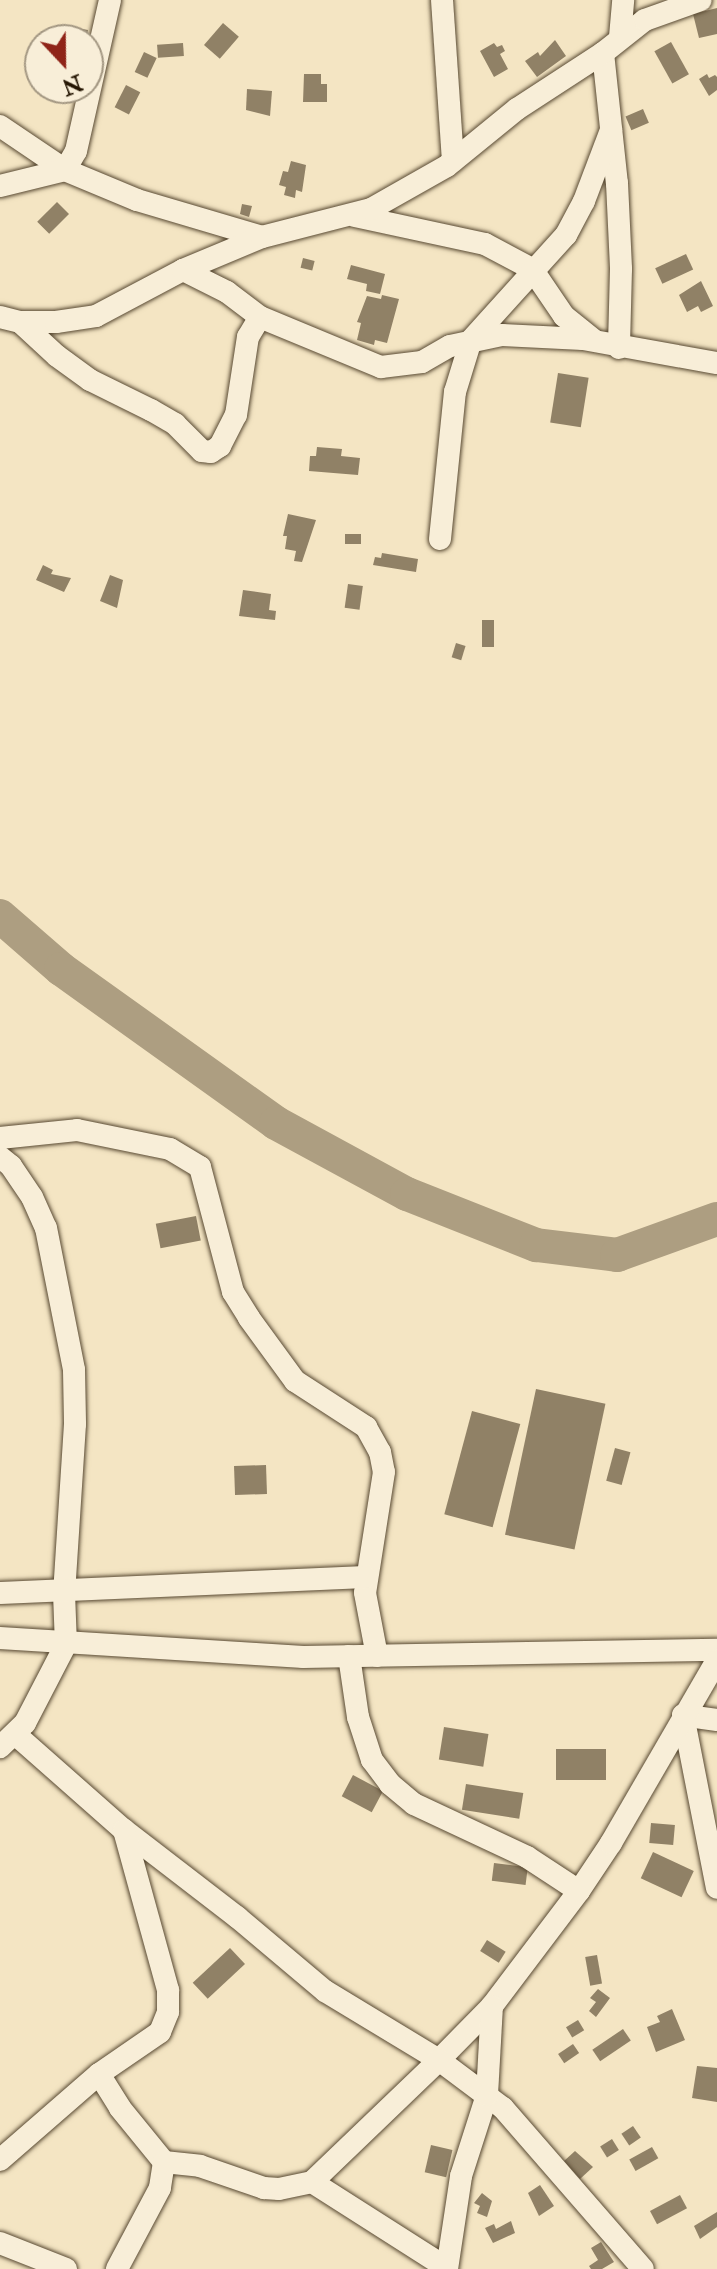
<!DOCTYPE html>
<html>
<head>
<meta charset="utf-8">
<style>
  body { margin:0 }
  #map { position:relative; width:717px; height:2269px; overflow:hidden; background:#f4e5c3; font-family:"IM FELL Double Pica",serif }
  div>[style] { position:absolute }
  .river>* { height:34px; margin:-17px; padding:0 17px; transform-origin:17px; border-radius:17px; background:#ad9e81 }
  .building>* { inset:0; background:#908166; transform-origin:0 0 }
  .roads { filter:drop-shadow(0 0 2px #584932) drop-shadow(0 0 2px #584932) }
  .minor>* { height:22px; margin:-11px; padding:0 11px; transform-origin:11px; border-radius:11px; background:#f8eed8 }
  span { translate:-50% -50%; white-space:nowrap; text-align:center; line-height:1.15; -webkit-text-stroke:6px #f8eed8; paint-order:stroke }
  .north { position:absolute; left:24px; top:24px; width:80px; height:80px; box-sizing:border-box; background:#f8eed8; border:2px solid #a39782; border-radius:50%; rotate:158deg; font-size:22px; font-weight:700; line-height:32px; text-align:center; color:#241502 }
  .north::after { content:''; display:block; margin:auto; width:28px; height:36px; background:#8f2418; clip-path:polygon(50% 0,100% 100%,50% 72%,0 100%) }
</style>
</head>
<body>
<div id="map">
  <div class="river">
    <div style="left:0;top:916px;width:81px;rotate:41deg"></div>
    <div style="left:61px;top:969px;width:264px;rotate:35.6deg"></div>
    <div style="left:276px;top:1123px;width:149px;rotate:28.5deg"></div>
    <div style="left:407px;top:1194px;width:139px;rotate:21.6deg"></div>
    <div style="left:536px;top:1245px;width:82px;rotate:7deg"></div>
    <div style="left:617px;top:1255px;width:106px;rotate:-19.8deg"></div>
  </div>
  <div class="building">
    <div style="clip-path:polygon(717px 8px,717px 34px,699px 38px,693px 14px)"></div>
    <div style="left:223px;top:23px;width:21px;height:29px;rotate:41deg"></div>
    <div style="clip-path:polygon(72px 27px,88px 30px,86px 40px,69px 40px)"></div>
    <div style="clip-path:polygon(555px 40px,566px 56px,537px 77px,525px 61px,538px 52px,540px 56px)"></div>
    <div style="left:671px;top:42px;width:37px;height:19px;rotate:61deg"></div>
    <div style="left:183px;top:43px;width:13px;height:26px;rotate:86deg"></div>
    <div style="clip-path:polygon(494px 43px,497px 47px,502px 45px,505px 51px,500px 54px,508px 69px,494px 77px,480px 51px)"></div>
    <div style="left:144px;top:52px;width:14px;height:22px;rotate:25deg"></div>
    <div style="clip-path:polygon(304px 74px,321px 74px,321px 84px,327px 84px,327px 102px,303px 102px)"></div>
    <div style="clip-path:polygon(707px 74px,709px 78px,715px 75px,717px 77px,717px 90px,709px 96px,699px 79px)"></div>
    <div style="left:126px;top:85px;width:16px;height:25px;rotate:27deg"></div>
    <div style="clip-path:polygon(247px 89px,272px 91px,270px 116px,246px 110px)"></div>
    <div style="left:643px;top:109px;width:15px;height:19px;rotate:67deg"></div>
    <div style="clip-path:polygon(291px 161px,306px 165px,302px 192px,296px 190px,295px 198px,284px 195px,286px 187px,279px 185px,283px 171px,288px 172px)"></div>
    <div style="left:57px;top:202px;width:17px;height:28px;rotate:45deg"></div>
    <div style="clip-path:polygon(242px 204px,252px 206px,249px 217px,240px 214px)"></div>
    <div style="left:686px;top:254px;width:17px;height:34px;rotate:65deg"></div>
    <div style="left:303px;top:258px;width:12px;height:10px;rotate:14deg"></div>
    <div style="clip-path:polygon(351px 265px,385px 274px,380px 294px,366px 291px,367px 284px,347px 279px)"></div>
    <div style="clip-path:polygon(701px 281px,713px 306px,701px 312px,698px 306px,687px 312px,679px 295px)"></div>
    <div style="clip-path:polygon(382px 295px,399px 299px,387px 343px,375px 340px,374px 345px,357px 340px,361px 323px,357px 322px,367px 296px,381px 299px)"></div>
    <div style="left:558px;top:373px;width:31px;height:50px;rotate:9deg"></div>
    <div style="clip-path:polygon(317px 447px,342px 449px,341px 456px,360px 458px,358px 475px,309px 471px,310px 456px,316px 456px)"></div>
    <div style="clip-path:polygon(288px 514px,316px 520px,302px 562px,294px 561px,296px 551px,285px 549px,287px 536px,283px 536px)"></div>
    <div style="left:345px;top:534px;width:16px;height:10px"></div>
    <div style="clip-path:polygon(382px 553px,418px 559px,416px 572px,373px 565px,375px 557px,381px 558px)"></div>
    <div style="clip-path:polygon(43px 565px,53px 570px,51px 574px,71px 578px,64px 592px,36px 580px)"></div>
    <div style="clip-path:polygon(110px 575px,123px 580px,117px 608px,100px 601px)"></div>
    <div style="left:348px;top:584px;width:15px;height:24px;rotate:8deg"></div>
    <div style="clip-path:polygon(243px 590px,271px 594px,269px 610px,276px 611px,275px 620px,239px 616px)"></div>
    <div style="left:482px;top:620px;width:12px;height:27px"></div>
    <div style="left:456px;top:643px;width:10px;height:15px;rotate:17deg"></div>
    <div style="left:196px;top:1216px;width:25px;height:41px;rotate:79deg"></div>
    <div style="left:536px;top:1389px;width:71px;height:149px;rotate:12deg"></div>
    <div style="left:472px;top:1411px;width:50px;height:107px;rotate:15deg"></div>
    <div style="left:615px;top:1448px;width:16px;height:34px;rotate:15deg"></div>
    <div style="left:266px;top:1465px;width:29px;height:32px;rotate:88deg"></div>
    <div style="left:444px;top:1727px;width:45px;height:33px;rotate:9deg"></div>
    <div style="left:556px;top:1749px;width:50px;height:31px"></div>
    <div style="left:353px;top:1775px;width:34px;height:24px;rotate:28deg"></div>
    <div style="left:466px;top:1784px;width:58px;height:26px;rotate:9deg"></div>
    <div style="left:651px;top:1823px;width:24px;height:20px;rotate:5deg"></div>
    <div style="left:653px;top:1852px;width:45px;height:29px;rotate:25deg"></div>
    <div style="left:494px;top:1863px;width:34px;height:18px;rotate:7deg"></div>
    <div style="left:487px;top:1940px;width:22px;height:13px;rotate:32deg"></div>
    <div style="left:230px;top:1948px;width:22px;height:51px;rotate:47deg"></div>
    <div style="left:597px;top:1955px;width:29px;height:12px;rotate:80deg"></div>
    <div style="clip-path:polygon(598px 1989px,610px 1998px,596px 2017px,589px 2011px,596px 2002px,590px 1998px)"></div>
    <div style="clip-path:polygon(672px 2009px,685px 2040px,656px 2052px,647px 2027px,660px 2022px,657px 2016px)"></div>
    <div style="left:578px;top:2020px;width:12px;height:14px;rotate:59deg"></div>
    <div style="left:623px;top:2029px;width:14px;height:37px;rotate:56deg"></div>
    <div style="left:573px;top:2044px;width:11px;height:18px;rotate:56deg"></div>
    <div style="clip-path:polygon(697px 2066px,717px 2068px,717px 2102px,692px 2098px)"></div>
    <div style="left:633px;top:2126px;width:14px;height:14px;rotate:56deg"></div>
    <div style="left:612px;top:2139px;width:13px;height:14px;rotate:58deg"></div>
    <div style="left:431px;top:2145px;width:22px;height:28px;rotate:13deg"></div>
    <div style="left:652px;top:2147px;width:13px;height:26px;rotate:61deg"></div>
    <div style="clip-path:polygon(575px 2151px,593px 2167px,580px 2179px,564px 2161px)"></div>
    <div style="clip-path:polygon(540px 2185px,554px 2206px,539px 2216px,528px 2193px)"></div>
    <div style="clip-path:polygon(482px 2193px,492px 2201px,487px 2217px,477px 2213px,480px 2206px,474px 2203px)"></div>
    <div style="left:680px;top:2195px;width:15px;height:34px;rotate:62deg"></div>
    <div style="clip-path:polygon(717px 2212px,717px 2227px,700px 2239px,694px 2226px)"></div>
    <div style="clip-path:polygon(511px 2221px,515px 2233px,493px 2243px,485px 2228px,494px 2224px,496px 2229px)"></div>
    <div style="clip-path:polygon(601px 2242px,614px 2262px,602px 2269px,591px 2269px,589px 2266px,598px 2260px,591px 2248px)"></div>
  </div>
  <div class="roads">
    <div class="minor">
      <div style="left:442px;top:0;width:161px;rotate:86.1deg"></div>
      <div style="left:620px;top:37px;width:37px;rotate:-85deg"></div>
      <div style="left:603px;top:53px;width:131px;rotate:83.9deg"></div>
      <div style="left:617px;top:183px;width:86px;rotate:87.3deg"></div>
      <div style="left:621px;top:269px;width:79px;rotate:91.5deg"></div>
      <div style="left:0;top:126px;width:78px;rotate:34.1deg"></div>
      <div style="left:65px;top:170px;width:78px;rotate:22.6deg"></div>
      <div style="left:137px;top:200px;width:130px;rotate:16.5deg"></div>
      <div style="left:0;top:186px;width:67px;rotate:-13.8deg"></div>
      <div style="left:65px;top:170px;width:22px;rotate:-60deg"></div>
      <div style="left:76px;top:151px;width:155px;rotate:-77.3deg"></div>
      <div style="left:355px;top:216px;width:133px;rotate:12.2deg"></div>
      <div style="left:485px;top:244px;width:53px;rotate:28deg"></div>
      <div style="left:532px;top:269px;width:57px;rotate:55.8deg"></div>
      <div style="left:564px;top:316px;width:38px;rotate:39deg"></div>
      <div style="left:183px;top:270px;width:49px;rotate:26.6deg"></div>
      <div style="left:227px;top:292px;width:41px;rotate:37.1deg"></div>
      <div style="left:260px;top:317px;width:131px;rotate:22.5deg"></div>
      <div style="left:381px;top:367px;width:41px;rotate:-7deg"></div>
      <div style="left:422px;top:362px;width:32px;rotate:-30deg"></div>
      <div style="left:450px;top:346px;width:53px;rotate:-11.9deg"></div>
      <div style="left:502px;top:335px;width:81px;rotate:2.8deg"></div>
      <div style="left:583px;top:339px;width:136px;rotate:10.2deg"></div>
      <div style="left:0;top:317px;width:21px;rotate:14deg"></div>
      <div style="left:20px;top:322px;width:36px"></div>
      <div style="left:56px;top:322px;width:40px;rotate:-8.5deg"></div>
      <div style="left:96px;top:316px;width:98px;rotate:-27.9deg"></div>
      <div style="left:183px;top:270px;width:86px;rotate:-22.7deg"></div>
      <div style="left:262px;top:237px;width:113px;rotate:-14.4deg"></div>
      <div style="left:371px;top:209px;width:87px;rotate:-29.5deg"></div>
      <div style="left:447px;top:166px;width:90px;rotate:-39.2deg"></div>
      <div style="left:517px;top:109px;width:103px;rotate:-33.1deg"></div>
      <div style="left:603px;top:53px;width:53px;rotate:-38.2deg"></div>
      <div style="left:645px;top:20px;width:59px;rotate:-19.7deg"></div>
      <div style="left:20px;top:322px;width:50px;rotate:42.6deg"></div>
      <div style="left:57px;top:356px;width:41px;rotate:36deg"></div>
      <div style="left:90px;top:380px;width:68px;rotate:26.2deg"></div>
      <div style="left:151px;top:410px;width:28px;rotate:30deg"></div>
      <div style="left:175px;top:424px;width:38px;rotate:45deg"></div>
      <div style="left:202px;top:451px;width:9px;rotate:6deg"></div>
      <div style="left:211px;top:452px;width:11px;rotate:-34deg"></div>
      <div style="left:220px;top:446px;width:35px;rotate:-63deg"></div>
      <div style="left:236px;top:415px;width:79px;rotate:-81.3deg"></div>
      <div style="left:248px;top:337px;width:23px;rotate:-59deg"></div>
      <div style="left:440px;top:539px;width:148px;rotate:-84.2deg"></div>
      <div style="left:455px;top:392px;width:54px;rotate:-72.9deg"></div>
      <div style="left:471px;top:340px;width:142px;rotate:-47.9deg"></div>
      <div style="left:566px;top:235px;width:38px;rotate:-62deg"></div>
      <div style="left:584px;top:201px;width:76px;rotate:-69.2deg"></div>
      <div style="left:0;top:1138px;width:77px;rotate:-5.9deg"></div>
      <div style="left:77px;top:1130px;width:95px;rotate:11.5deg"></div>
      <div style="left:170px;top:1149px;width:35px;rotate:31deg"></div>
      <div style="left:200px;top:1167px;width:129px;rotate:75.2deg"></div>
      <div style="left:233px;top:1292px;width:31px;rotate:58deg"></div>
      <div style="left:249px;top:1318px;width:78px;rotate:53.9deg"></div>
      <div style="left:295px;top:1381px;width:85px;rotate:32.9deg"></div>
      <div style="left:366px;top:1427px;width:29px;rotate:61deg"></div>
      <div style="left:380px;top:1452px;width:20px;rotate:79deg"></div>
      <div style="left:384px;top:1472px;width:122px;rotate:98.9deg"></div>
      <div style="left:365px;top:1593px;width:64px;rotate:79.2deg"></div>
      <div style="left:0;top:1157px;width:14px;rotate:39deg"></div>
      <div style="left:11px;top:1166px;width:37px;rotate:56deg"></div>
      <div style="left:32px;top:1197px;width:34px;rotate:66deg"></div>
      <div style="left:46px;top:1228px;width:145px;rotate:78.8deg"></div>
      <div style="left:74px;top:1370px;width:54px;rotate:88.9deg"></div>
      <div style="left:75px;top:1424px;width:169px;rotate:93.7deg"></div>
      <div style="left:64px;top:1593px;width:51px;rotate:87.8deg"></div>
      <div style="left:66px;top:1644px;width:89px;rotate:117.4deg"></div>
      <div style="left:25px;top:1723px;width:35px;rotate:136deg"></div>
      <div style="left:0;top:1593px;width:366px;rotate:-2.5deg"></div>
      <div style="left:0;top:1638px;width:304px;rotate:3.6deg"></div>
      <div style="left:303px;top:1657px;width:414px;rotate:-1deg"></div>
      <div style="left:349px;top:1656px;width:62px;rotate:81.6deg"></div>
      <div style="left:358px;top:1717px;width:45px;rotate:72deg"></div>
      <div style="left:372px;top:1760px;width:30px;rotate:53deg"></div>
      <div style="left:390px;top:1784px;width:31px;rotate:40deg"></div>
      <div style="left:414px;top:1804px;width:125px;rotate:25.1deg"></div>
      <div style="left:527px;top:1857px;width:62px;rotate:33.2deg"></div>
      <div style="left:717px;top:1720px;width:34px;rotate:-172deg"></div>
      <div style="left:683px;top:1715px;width:176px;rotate:78.9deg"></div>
      <div style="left:15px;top:1734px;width:145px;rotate:41.4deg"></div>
      <div style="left:124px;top:1830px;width:143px;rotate:37.6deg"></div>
      <div style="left:237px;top:1917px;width:115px;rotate:40.1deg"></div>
      <div style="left:325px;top:1991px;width:133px;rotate:31.2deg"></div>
      <div style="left:439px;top:2060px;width:76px;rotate:-45.5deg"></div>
      <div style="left:492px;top:2006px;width:144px;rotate:-52.9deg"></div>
      <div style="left:579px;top:1891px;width:58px;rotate:-56.3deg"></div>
      <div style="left:611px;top:1843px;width:211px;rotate:-59.9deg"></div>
      <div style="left:99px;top:2074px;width:40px;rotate:58deg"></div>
      <div style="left:120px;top:2108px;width:70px;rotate:50.8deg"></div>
      <div style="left:164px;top:2162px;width:26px;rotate:99deg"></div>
      <div style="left:160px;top:2188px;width:92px;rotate:118deg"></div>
      <div style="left:0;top:2160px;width:131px;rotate:-41deg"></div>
      <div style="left:99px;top:2074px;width:74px;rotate:-34.5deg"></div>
      <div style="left:160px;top:2032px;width:22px;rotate:-68deg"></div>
      <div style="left:168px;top:2012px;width:22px;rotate:-90deg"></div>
      <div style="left:168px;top:1990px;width:166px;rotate:-105.4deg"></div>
      <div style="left:164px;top:2162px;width:36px;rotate:6deg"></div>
      <div style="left:200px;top:2166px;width:68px;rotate:19deg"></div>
      <div style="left:264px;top:2188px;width:15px;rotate:4deg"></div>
      <div style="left:279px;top:2189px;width:34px;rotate:-12deg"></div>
      <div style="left:312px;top:2182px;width:160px;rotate:32.5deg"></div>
      <div style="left:312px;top:2182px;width:176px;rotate:-43.8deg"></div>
      <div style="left:439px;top:2060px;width:80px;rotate:36.9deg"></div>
      <div style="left:503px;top:2108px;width:213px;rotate:49deg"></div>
      <div style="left:0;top:2243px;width:71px;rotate:21.5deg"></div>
      <div style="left:447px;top:2269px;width:94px;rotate:-81.4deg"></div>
      <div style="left:461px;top:2176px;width:85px;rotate:-72.2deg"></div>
      <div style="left:487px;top:2095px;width:89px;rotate:-86.8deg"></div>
    </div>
  </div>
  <div class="north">N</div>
</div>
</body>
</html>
